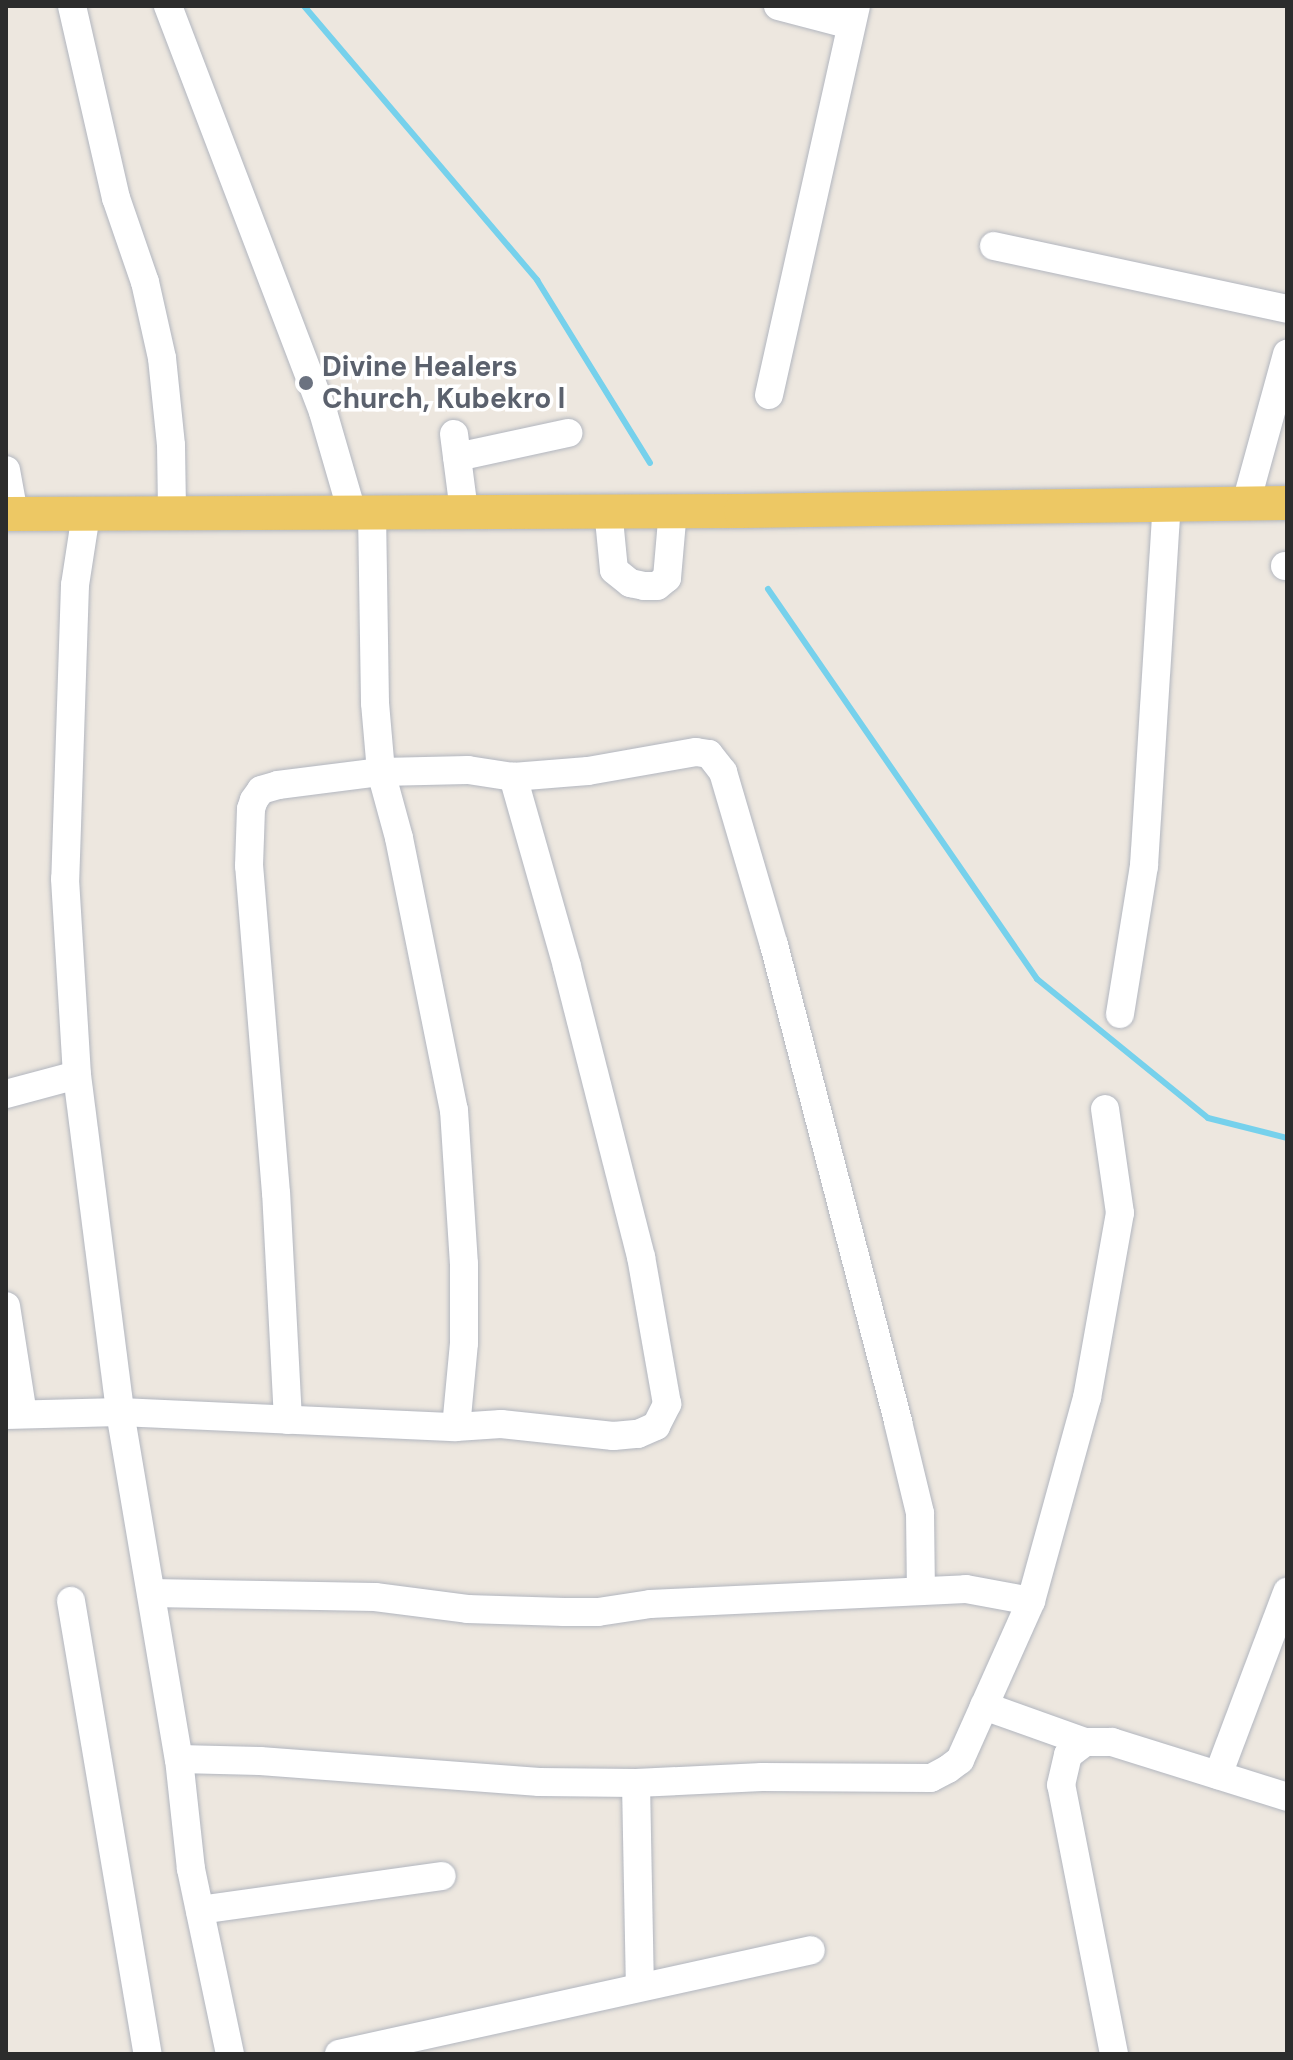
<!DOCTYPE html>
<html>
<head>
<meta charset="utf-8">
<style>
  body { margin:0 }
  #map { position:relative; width:1293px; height:2060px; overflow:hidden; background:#ede7df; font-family:"DM Sans",sans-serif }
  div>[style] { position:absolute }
  .stream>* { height:6px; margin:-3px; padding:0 3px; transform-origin:3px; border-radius:3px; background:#76d1ec }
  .roads { filter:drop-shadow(0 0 2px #b2b6bf) drop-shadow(0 0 2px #b2b6bf) }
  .minor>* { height:28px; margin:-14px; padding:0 14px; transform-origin:14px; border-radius:14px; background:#fff }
  .major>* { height:34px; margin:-17px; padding:0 17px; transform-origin:17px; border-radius:17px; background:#edc864 }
  .dots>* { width:22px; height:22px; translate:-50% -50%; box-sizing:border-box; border:4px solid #fff; border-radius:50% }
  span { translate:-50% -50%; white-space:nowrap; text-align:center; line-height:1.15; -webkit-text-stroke:7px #fff; paint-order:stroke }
  .worship-label { font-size:28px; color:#5b616d; font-weight:700 }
  .left { translate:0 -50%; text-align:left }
  .frame { position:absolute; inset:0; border:8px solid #2c2c2c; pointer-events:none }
</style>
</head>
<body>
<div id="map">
  <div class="stream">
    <div style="left:304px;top:6px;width:360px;rotate:49.6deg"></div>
    <div style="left:537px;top:280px;width:215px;rotate:58.3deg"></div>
    <div style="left:768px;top:589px;width:474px;rotate:55.4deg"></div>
    <div style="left:1037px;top:979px;width:220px;rotate:39.1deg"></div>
    <div style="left:1208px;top:1118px;width:81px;rotate:14.2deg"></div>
  </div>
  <div class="roads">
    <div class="minor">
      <div style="left:72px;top:6px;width:197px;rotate:77.1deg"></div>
      <div style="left:116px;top:198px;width:89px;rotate:71deg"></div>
      <div style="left:145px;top:282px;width:78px;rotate:77.4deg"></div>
      <div style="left:162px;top:358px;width:87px;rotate:84.1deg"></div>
      <div style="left:171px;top:445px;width:67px;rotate:89.1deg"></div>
      <div style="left:168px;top:6px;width:435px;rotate:69.1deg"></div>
      <div style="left:323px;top:412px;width:104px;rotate:73.8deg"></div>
      <div style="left:778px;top:6px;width:75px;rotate:14.6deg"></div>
      <div style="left:994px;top:246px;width:300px;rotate:12.1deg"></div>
      <div style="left:769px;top:395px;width:399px;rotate:-77.4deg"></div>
      <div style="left:454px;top:434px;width:78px;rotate:82.6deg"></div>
      <div style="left:457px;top:457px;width:114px;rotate:-12.2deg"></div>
      <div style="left:6px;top:470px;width:45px;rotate:79.7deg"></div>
      <div style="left:1246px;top:503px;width:155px;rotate:-74.6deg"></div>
      <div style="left:608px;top:509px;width:61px;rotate:84.4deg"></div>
      <div style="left:614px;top:570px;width:21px;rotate:39deg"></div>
      <div style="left:630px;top:583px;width:14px;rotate:12deg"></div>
      <div style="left:644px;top:586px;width:13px"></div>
      <div style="left:657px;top:586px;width:13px;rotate:-39deg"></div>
      <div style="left:667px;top:578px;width:68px;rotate:-85deg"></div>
      <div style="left:372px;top:512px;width:191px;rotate:89.1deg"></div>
      <div style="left:375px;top:703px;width:69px;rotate:85deg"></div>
      <div style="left:381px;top:772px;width:68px;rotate:74.7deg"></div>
      <div style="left:399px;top:838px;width:278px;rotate:78.6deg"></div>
      <div style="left:454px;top:1110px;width:154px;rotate:86.3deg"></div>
      <div style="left:464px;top:1264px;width:79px;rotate:90deg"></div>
      <div style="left:464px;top:1343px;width:84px;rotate:95.4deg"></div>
      <div style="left:86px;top:514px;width:72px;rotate:98.8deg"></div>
      <div style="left:75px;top:585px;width:294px;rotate:91.9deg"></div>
      <div style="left:65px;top:879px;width:196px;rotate:86.5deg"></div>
      <div style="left:77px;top:1075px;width:340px;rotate:82.7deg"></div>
      <div style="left:120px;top:1412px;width:352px;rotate:80.4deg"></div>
      <div style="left:179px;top:1759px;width:111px;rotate:83.8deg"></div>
      <div style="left:191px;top:1869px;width:189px;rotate:78.1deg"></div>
      <div style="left:1285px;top:566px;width:2px"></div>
      <div style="left:1120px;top:1014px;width:150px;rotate:-80.8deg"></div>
      <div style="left:1144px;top:866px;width:362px;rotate:-86.4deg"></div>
      <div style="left:6px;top:1094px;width:73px;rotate:-15deg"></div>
      <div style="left:6px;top:1306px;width:109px;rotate:81.1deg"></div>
      <div style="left:6px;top:1415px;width:114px;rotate:-1.5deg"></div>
      <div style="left:120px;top:1412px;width:336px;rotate:2.6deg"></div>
      <div style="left:456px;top:1427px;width:45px;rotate:-3.8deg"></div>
      <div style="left:501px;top:1424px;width:113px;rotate:6.1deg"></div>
      <div style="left:613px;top:1436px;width:25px;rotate:-5deg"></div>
      <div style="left:638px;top:1434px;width:20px;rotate:-24deg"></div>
      <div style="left:656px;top:1426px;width:25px;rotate:-63deg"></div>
      <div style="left:667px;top:1404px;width:149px;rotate:-100deg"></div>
      <div style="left:641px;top:1257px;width:300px;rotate:-104.3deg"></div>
      <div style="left:567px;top:966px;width:197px;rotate:-105.9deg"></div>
      <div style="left:288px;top:1420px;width:227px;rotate:-93deg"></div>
      <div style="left:276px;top:1193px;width:328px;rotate:-94.7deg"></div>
      <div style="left:249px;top:866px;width:57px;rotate:-88deg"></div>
      <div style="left:251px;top:809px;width:9px;rotate:-72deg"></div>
      <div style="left:254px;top:800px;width:12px;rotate:-55deg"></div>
      <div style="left:261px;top:790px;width:18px;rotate:-16deg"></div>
      <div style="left:278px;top:785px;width:104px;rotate:-7.2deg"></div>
      <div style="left:381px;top:772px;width:87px;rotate:-1.3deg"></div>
      <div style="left:468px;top:770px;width:46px;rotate:8.8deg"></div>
      <div style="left:513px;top:777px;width:75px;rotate:-4.6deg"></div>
      <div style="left:588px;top:771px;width:110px;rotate:-10deg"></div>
      <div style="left:696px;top:752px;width:13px;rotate:9deg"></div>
      <div style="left:709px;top:754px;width:23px;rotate:52deg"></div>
      <div style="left:723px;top:772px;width:180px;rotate:73.6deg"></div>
      <div style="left:774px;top:945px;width:493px;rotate:75.4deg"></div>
      <div style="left:898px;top:1422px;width:94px;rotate:76.4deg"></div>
      <div style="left:920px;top:1513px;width:78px;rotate:89.3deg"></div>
      <div style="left:151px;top:1593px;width:224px;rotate:1deg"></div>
      <div style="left:375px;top:1597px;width:93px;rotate:7.4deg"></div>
      <div style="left:467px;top:1609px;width:97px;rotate:1.8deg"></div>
      <div style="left:564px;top:1612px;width:34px"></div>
      <div style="left:598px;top:1612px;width:53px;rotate:-8.7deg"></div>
      <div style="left:650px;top:1604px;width:316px;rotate:-2.7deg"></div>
      <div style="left:966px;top:1589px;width:66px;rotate:10.5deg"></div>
      <div style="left:71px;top:1601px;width:459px;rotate:80.4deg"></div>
      <div style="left:984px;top:1706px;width:107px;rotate:19.6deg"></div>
      <div style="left:179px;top:1759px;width:81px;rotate:1.4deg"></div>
      <div style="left:260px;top:1761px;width:280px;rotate:4.3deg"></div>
      <div style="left:539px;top:1782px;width:97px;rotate:0.6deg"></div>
      <div style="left:636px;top:1783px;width:126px;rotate:-2.7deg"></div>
      <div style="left:762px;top:1777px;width:169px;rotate:0.3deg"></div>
      <div style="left:931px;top:1778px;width:19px;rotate:-28deg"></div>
      <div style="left:948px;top:1769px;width:15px;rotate:-37deg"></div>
      <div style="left:960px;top:1760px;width:174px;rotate:-65.9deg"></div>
      <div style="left:1031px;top:1601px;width:211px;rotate:-74.6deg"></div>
      <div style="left:1087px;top:1398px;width:188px;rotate:-79.9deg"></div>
      <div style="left:1120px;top:1213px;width:105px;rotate:-98.2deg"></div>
      <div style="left:1218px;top:1775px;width:196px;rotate:-69.3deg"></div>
      <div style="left:636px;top:1783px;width:204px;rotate:88.9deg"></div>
      <div style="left:200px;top:1910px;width:244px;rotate:-8deg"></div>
      <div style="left:339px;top:2054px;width:483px;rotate:-12.4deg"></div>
      <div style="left:1114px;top:2054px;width:274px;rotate:-101.1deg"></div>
      <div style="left:1061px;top:1785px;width:31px;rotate:-77deg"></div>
      <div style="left:1068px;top:1755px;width:21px;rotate:-37deg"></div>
      <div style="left:1085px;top:1742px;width:27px"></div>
      <div style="left:1112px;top:1742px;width:183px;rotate:17.4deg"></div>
    </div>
    <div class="major">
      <div style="left:6px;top:514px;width:735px;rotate:-0.23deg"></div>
      <div style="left:741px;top:511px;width:546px;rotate:-0.84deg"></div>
    </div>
  </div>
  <div class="dots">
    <div style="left:306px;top:383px;background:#6b7280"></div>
  </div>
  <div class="worship-label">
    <span class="left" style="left:322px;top:383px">Divine Healers<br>Church, Kubekro l</span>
  </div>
  <div class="frame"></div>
</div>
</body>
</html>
